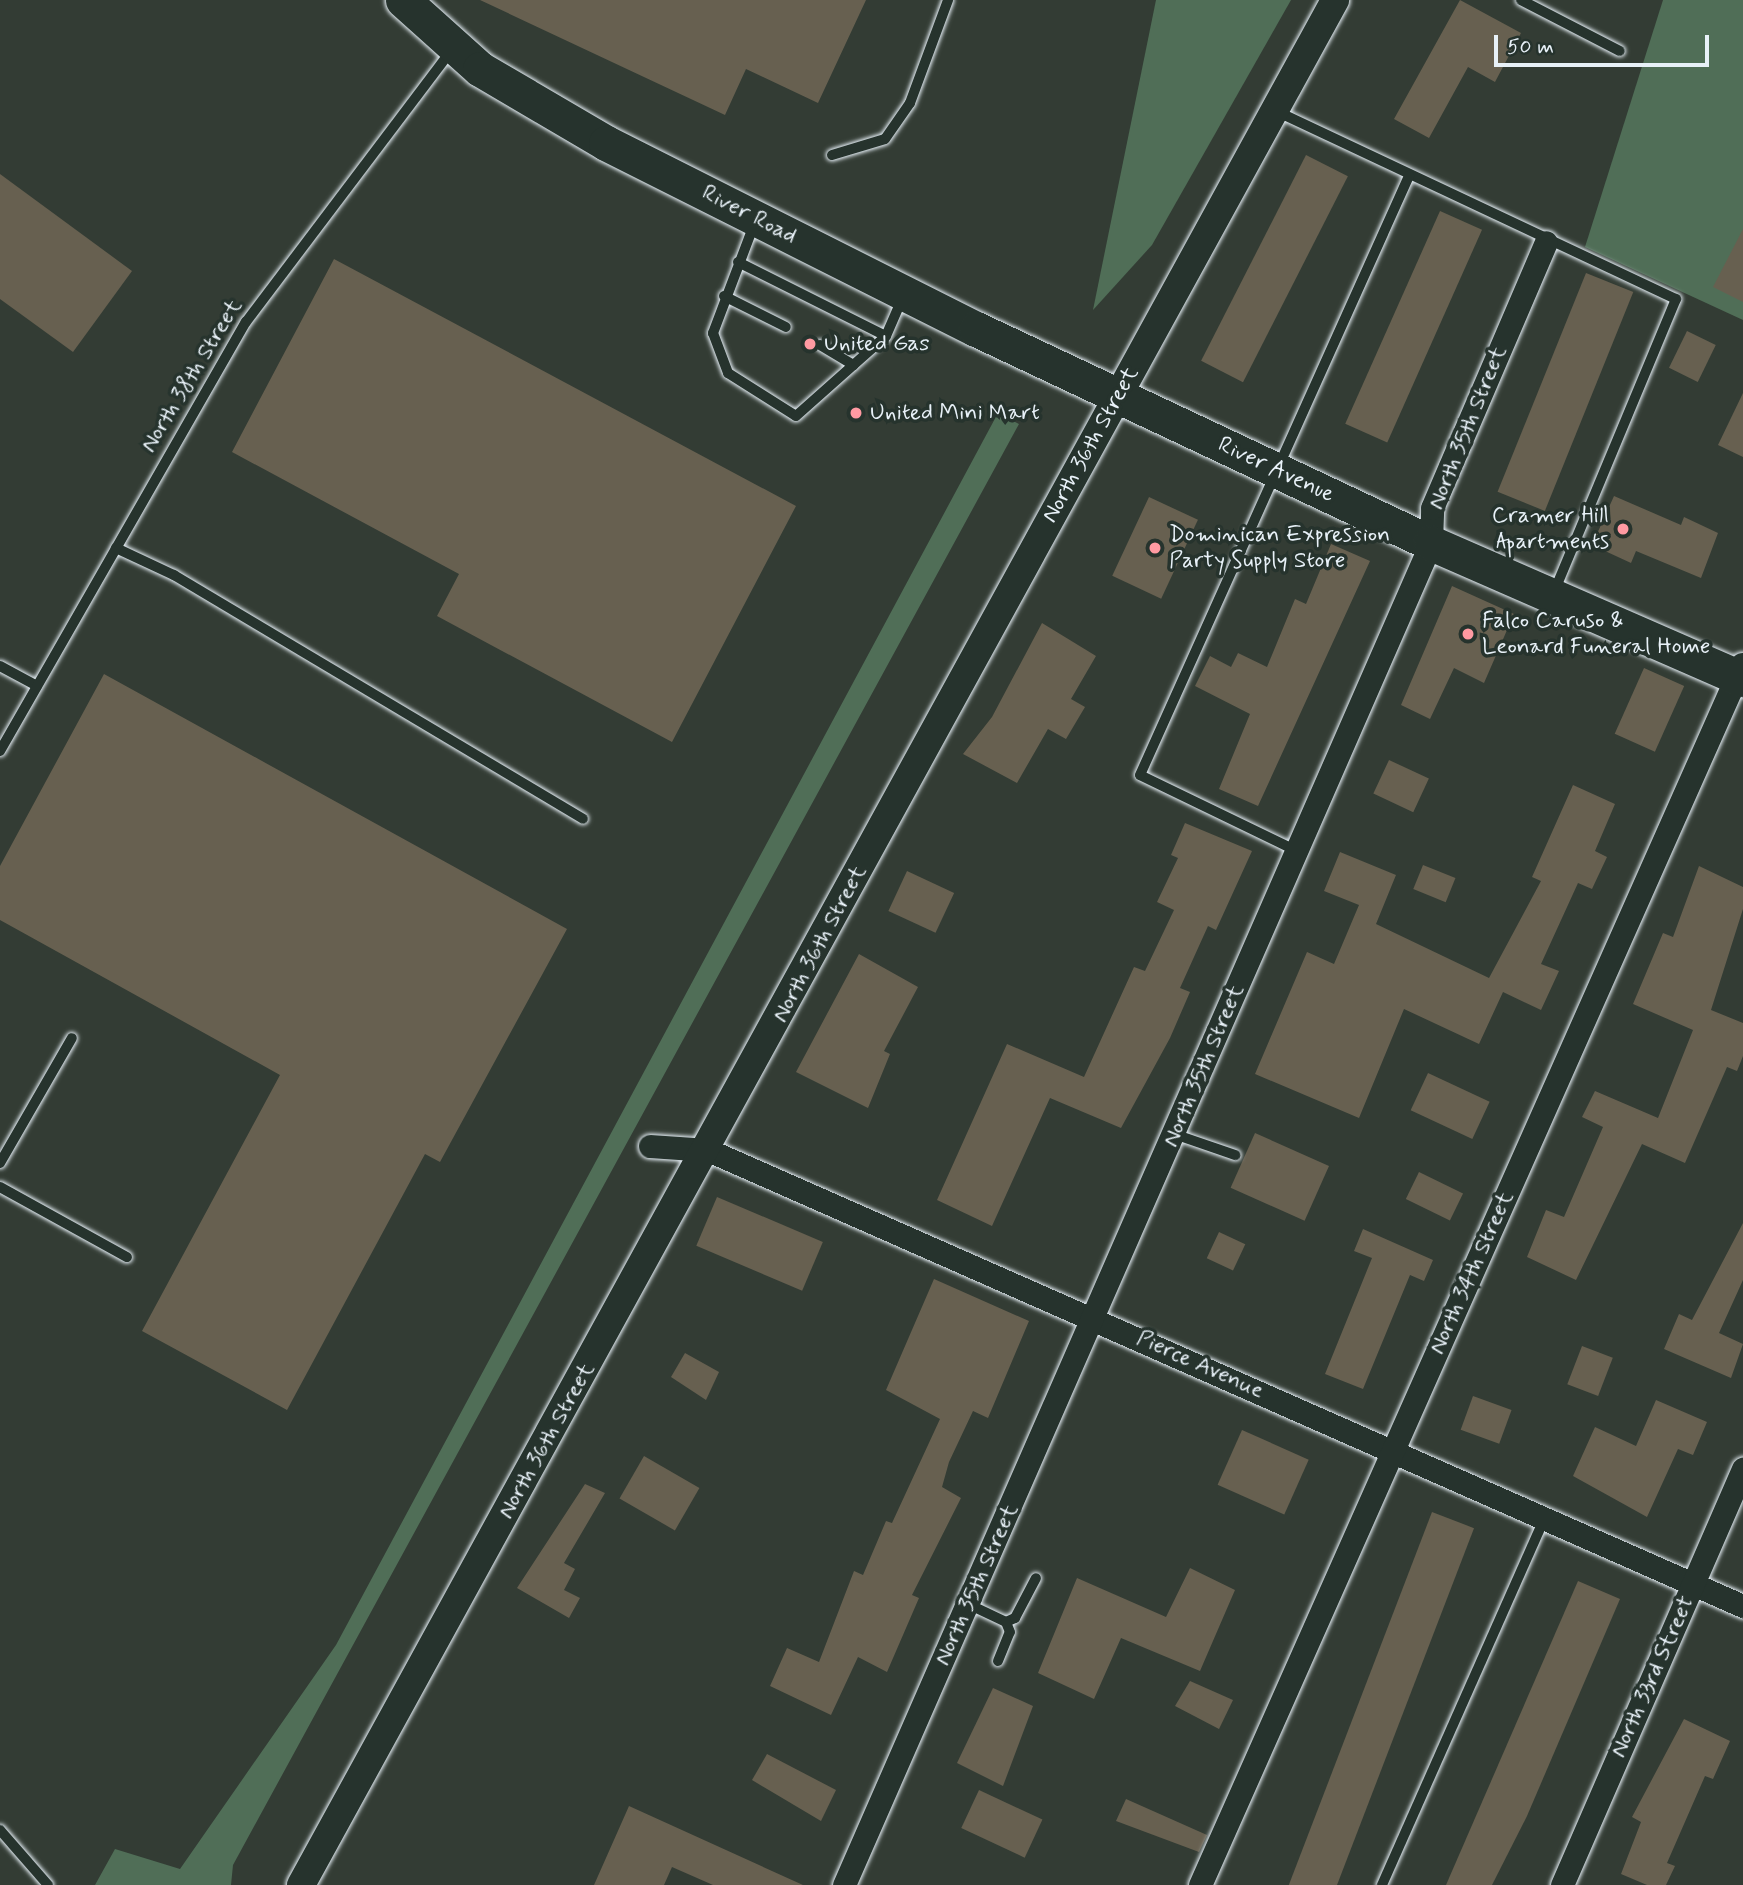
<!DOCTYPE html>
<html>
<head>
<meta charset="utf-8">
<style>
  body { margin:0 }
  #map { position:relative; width:1743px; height:1885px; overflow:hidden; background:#333c34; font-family:Mynerve,sans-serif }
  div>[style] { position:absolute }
  .green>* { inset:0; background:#506e57 }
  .building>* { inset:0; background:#676050; transform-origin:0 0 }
  .roads { filter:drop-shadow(0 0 2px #e8f1f8) drop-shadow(0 0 2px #e8f1f8) }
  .service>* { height:10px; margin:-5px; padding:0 5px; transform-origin:5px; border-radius:5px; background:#26332d }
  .minor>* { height:23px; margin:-11.5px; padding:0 11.5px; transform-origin:11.5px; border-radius:11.5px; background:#26332d }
  .tertiary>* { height:28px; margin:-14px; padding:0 14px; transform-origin:14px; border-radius:14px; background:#26332d }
  .primary>* { height:35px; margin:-17.5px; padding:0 17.5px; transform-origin:17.5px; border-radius:17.5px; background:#26332d }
  .dots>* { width:19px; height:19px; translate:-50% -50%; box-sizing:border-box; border:4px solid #26332d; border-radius:50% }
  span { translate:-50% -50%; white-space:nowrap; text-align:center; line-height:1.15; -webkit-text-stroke:7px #26332d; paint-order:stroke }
  .street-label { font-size:23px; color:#e8f1f8 }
  .poi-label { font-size:23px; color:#e8f1f8 }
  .left { translate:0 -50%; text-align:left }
  .right { translate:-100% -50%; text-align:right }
  .scale { position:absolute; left:1494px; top:35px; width:215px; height:32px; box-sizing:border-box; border:4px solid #e8f1f8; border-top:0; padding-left:9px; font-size:21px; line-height:24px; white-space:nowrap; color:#e8f1f8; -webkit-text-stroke:5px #26332d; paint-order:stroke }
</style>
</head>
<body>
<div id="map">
  <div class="green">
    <div style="clip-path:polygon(1156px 0,1291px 0,1152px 245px,1093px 310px)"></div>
    <div style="clip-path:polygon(1663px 0,1743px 0,1743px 320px,1585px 247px)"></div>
    <div style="clip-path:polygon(998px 413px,1019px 424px,233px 1865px,231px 1885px,95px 1885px,115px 1849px,180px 1869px,336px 1645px)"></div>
  </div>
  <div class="building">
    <div style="clip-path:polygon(480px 0,866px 0,818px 103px,746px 69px,725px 115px)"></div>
    <div style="clip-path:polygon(1460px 0,1521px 33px,1495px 82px,1468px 67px,1429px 138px,1394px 119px)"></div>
    <div style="left:1306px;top:155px;width:47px;height:231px;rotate:27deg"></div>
    <div style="clip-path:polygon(0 174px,132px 271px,73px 352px,0 299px)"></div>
    <div style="left:1440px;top:211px;width:46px;height:233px;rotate:24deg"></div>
    <div style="clip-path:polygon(1743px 229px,1743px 302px,1713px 287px)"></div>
    <div style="clip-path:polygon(334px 259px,796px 506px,672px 742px,437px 616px,459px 574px,232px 452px)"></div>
    <div style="left:1586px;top:273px;width:51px;height:236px;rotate:22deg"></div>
    <div style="left:1687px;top:331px;width:32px;height:41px;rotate:26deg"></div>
    <div style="clip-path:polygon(1743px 393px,1743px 457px,1718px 445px)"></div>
    <div style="clip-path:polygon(1614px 496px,1681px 525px,1684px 517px,1718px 533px,1701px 578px,1636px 551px,1631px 563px,1592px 545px)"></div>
    <div style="left:1149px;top:497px;width:54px;height:87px;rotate:25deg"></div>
    <div style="clip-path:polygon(1331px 544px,1370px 561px,1258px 806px,1219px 789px,1250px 714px,1195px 686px,1210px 656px,1231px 667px,1238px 653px,1267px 667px,1295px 599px,1306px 604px)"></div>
    <div style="clip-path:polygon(1452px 586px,1514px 614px,1484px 683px,1454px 668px,1430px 719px,1401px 705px)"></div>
    <div style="clip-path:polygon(1042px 623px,1096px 656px,1071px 699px,1085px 707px,1066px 739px,1048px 729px,1017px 783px,963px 754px,992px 717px)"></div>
    <div style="left:1644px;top:668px;width:44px;height:72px;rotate:24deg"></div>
    <div style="clip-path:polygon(104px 674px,567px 929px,440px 1162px,425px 1154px,287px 1410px,142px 1331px,280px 1075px,0 920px,0 866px)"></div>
    <div style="left:1389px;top:760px;width:44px;height:37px;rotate:25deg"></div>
    <div style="clip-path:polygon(1573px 785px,1615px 804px,1595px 851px,1607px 857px,1592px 889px,1578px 883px,1541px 964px,1559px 971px,1541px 1010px,1503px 992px,1479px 1044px,1404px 1009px,1359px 1118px,1255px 1074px,1307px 952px,1334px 964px,1359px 905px,1324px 891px,1340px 852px,1396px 875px,1376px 924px,1489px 978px,1541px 881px,1532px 877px)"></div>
    <div style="clip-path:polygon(1185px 823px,1252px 851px,1216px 930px,1208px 926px,1180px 988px,1190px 992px,1170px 1038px,1121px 1128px,1050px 1098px,992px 1226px,937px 1200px,1007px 1044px,1084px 1077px,1134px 967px,1145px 971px,1174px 910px,1157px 902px,1178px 858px,1171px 855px)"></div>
    <div style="left:1423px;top:865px;width:35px;height:26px;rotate:22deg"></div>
    <div style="clip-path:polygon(1699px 866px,1743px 887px,1743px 909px,1711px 1010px,1743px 1023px,1743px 1056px,1737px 1071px,1727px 1067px,1685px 1163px,1642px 1144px,1576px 1280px,1527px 1257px,1546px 1210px,1564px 1217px,1603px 1127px,1582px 1117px,1595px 1091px,1658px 1118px,1693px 1030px,1633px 1004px,1663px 933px,1673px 937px)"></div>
    <div style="left:907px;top:871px;width:52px;height:44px;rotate:25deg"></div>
    <div style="clip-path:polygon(859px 954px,918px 987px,884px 1051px,890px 1054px,868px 1108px,796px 1072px)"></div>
    <div style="left:1428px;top:1073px;width:68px;height:41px;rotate:25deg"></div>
    <div style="left:1255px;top:1133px;width:81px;height:60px;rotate:24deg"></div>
    <div style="left:1419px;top:1172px;width:49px;height:30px;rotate:26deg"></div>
    <div style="left:717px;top:1197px;width:115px;height:53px;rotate:23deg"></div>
    <div style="clip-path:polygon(1743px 1223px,1743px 1280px,1719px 1333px,1743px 1344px,1731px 1378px,1664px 1349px,1679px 1314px,1692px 1320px)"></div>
    <div style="clip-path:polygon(1363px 1229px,1433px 1260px,1424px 1281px,1410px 1275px,1363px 1389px,1325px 1374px,1372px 1258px,1354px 1251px)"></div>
    <div style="left:1219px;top:1232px;width:29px;height:29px;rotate:25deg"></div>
    <div style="clip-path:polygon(934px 1279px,1029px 1321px,988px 1418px,973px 1411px,949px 1462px,942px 1487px,961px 1498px,912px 1595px,919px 1598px,887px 1672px,858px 1657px,831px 1715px,770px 1686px,787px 1648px,819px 1662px,854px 1571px,863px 1575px,886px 1521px,892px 1523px,940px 1419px,886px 1390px)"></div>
    <div style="left:1582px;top:1346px;width:33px;height:41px;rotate:21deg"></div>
    <div style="clip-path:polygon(685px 1353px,719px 1372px,706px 1400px,671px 1377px)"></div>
    <div style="left:1473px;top:1396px;width:41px;height:36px;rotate:20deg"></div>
    <div style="clip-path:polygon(1656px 1400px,1707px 1422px,1693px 1455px,1678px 1449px,1647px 1517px,1573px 1476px,1595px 1427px,1636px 1446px)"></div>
    <div style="left:1242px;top:1430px;width:73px;height:60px;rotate:24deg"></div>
    <div style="left:644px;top:1456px;width:64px;height:49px;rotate:30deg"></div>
    <div style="clip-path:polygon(585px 1484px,605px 1493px,564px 1563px,575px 1569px,564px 1590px,580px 1598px,569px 1618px,517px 1588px)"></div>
    <div style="left:1432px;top:1512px;width:45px;height:407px;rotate:21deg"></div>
    <div style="clip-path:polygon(1190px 1568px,1235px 1590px,1200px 1671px,1121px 1638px,1094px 1699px,1038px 1673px,1077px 1578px,1166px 1617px)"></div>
    <div style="clip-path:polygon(1578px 1581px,1620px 1599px,1527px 1816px,1492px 1885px,1446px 1885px)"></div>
    <div style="clip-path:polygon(1190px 1681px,1233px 1700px,1219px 1729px,1175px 1706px)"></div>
    <div style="clip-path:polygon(993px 1688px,1033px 1706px,1003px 1786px,957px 1763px)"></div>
    <div style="clip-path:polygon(1684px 1719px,1730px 1741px,1713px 1779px,1705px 1776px,1667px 1863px,1675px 1866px,1666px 1885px,1647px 1885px,1621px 1874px,1641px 1822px,1632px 1817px)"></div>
    <div style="clip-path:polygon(767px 1754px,836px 1790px,821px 1821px,752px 1780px)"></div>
    <div style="left:979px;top:1790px;width:70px;height:42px;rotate:25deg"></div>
    <div style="clip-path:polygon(1126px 1799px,1207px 1835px,1199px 1852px,1116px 1821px)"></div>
    <div style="clip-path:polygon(629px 1806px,803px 1885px,713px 1885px,672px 1867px,664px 1885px,594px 1885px)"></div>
  </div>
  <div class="roads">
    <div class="service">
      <div style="left:1521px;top:0;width:111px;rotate:27.3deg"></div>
      <div style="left:1276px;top:111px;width:442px;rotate:25.2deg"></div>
      <div style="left:1676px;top:299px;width:315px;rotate:112.6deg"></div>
      <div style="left:832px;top:155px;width:55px;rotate:-16.8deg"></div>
      <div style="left:885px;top:139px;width:44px;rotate:-55.2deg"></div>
      <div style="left:910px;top:103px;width:110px;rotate:-69.7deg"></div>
      <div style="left:755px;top:222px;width:119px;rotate:110.7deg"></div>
      <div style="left:713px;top:333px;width:43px;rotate:69.4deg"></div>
      <div style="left:728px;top:373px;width:80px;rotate:32.3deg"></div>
      <div style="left:796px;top:416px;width:120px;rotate:-41.6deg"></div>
      <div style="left:886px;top:336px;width:40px;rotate:-66.6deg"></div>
      <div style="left:738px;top:262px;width:165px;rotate:26.6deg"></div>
      <div style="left:724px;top:296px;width:69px;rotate:26.6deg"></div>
      <div style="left:820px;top:345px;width:39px;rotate:31deg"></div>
      <div style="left:116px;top:548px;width:64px;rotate:25deg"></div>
      <div style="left:174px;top:575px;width:476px;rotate:30.8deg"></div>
      <div style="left:0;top:666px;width:42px;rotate:28.4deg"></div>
      <div style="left:0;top:751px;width:495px;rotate:-60.2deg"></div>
      <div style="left:246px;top:322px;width:340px;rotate:-52.9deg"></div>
      <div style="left:1297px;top:851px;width:174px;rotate:-154.2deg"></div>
      <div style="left:1140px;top:775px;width:657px;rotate:-65.82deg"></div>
      <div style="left:1174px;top:1134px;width:65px;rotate:19deg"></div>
      <div style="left:0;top:1163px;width:144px;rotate:-60.1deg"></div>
      <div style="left:0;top:1187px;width:145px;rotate:28.9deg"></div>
      <div style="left:968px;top:1604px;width:42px;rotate:25.3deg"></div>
      <div style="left:1006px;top:1622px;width:10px;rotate:-24deg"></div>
      <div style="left:1015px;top:1618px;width:45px;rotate:-62.3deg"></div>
      <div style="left:998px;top:1661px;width:31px;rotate:-68deg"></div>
      <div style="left:1010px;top:1632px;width:11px;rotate:-112deg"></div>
      <div style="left:0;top:1830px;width:73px;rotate:48.9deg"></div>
      <div style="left:1382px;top:1885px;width:399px;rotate:-66.1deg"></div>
    </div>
    <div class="minor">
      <div style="left:650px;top:1146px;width:58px;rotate:3.9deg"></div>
      <div style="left:708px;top:1150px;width:1131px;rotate:23.78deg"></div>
      <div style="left:844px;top:1885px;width:1465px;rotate:-66.38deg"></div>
      <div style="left:1431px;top:543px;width:35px;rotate:-88deg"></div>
      <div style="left:1432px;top:508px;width:289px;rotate:-66.8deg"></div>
      <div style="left:1200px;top:1885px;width:1336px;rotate:-66.06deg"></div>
      <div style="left:1562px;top:1885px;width:454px;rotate:-66.5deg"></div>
    </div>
    <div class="tertiary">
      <div style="left:301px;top:1885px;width:2150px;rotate:-61.25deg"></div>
    </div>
    <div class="primary">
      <div style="left:403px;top:0;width:103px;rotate:41.9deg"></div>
      <div style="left:480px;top:69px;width:146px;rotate:30.4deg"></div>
      <div style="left:606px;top:143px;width:414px;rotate:26.7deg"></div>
      <div style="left:976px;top:329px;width:503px;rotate:25.19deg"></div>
      <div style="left:1431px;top:543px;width:340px;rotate:23.6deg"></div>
    </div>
  </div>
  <div class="dots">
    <div style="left:810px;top:344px;background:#ff9aa2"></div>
    <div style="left:856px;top:413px;background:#ff9aa2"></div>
    <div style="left:1623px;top:529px;background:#ff9aa2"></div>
    <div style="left:1155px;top:548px;background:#ff9aa2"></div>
    <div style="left:1468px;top:634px;background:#ff9aa2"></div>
  </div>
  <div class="street-label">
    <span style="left:749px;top:215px;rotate:27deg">River Road</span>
    <span style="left:192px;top:376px;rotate:-59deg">North 38th Street</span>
    <span style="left:1468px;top:428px;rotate:-68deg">North 35th Street</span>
    <span style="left:1091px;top:445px;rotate:-61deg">North 36th Street</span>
    <span style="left:1276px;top:470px;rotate:25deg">River Avenue</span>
    <span style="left:820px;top:944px;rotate:-62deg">North 36th Street</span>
    <span style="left:1204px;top:1066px;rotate:-67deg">North 35th Street</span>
    <span style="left:1472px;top:1273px;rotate:-66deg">North 34th Street</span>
    <span style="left:1200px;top:1365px;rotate:24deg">Pierce Avenue</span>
    <span style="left:547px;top:1441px;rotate:-61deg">North 36th Street</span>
    <span style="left:977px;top:1585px;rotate:-66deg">North 35th Street</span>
    <span style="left:1653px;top:1677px;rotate:-66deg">North 33rd Street</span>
  </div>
  <div class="poi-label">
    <span class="left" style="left:824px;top:344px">United Gas</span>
    <span class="left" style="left:870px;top:413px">United Mini Mart</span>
    <span class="right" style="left:1609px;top:529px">Cramer Hill<br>Apartments</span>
    <span class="left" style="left:1169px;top:548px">Dominican Expression<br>Party Supply Store</span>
    <span class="left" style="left:1482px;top:634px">Falco Caruso &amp;<br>Leonard Funeral Home</span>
  </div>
  <div class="scale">50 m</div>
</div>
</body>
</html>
